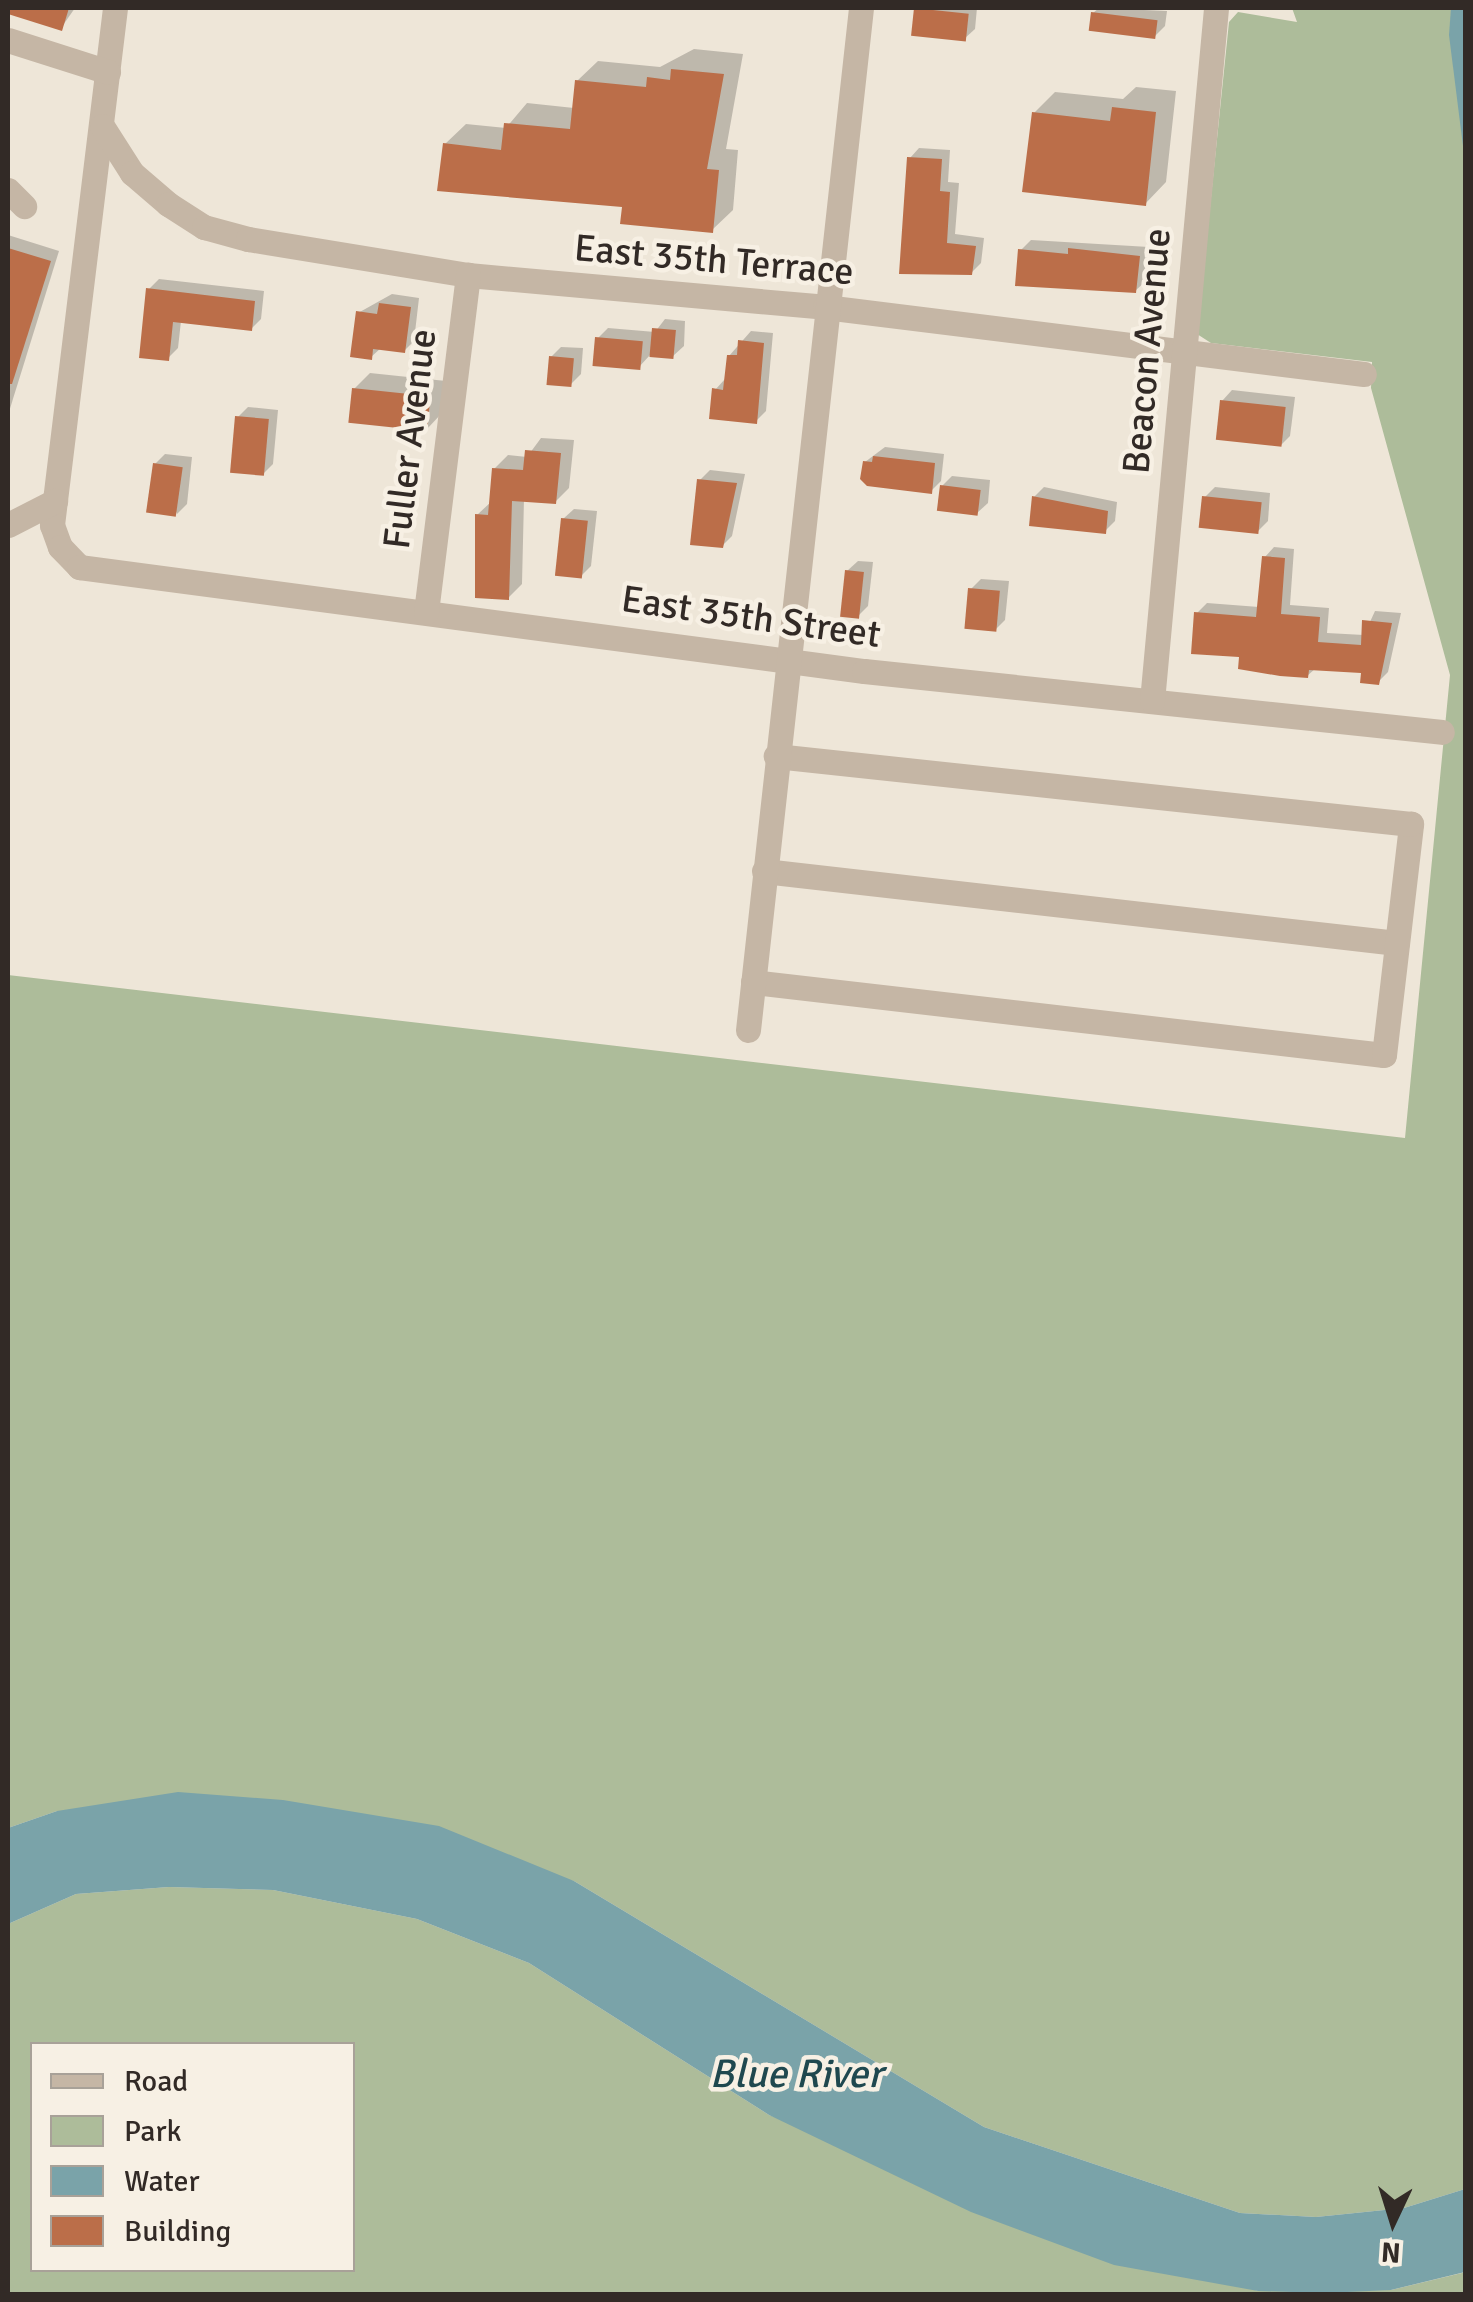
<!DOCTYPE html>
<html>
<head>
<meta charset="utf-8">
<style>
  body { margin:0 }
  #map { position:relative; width:1473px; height:2302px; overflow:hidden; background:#eee6d8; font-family:Signika,sans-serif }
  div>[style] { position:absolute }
  .green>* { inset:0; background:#adbc9a }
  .water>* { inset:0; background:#7aa3a9 }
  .shadow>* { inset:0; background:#0003 }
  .building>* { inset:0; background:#bb6e49; transform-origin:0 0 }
  .minor>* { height:25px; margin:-12.5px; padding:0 12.5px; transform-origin:12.5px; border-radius:12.5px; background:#c5b6a5 }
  span { translate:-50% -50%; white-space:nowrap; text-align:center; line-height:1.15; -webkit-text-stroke:9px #f7f0e4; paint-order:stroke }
  .street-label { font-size:38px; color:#322a26 }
  .water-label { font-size:40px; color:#1f484f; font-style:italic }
  .frame { position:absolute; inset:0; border:10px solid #322a26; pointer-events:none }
  .legend { position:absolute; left:30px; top:2042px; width:325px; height:230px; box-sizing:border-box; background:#f7f0e4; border:2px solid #a8a198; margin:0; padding:12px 18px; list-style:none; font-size:30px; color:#322a26 }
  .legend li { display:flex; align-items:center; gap:20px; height:50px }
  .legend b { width:50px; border:2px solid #a8a198 }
  .north { position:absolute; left:1343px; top:2172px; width:100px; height:100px; -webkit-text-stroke:8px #f7f0e4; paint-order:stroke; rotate:184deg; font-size:28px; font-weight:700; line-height:40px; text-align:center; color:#322a26 }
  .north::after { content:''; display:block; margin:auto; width:35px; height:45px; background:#322a26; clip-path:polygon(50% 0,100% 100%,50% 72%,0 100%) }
</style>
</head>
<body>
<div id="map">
  <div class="green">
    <div style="clip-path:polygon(1292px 8px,1451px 8px,1466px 162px,1465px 2189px,1404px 2208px,1316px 2217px,1240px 2213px,984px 2127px,574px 1881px,57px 1811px,8px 1828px,8px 975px,1405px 1138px,1450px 675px,1371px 388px,1372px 362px,1211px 343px,1197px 334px,1229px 22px,1238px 12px,1297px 22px)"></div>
    <div style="clip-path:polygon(evenodd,169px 1887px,273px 1890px,417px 1919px,529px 1963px,769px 2115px,1258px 2291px,1391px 2290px,1466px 2272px,1465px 2294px,8px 2294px,8px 1924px,76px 1894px,169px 1887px,32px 2044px,352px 2044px,352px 2270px,32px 2270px,32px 2044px)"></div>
  </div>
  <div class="water">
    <div style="clip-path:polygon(1451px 8px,1465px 8px,1465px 162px,1449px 35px)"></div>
    <div style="clip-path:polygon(178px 1792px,283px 1800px,439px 1826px,574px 1881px,984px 2127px,1240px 2213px,1316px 2217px,1404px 2208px,1465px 2189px,1465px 2272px,1391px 2290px,1325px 2293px,1258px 2291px,1114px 2265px,971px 2212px,769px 2115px,529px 1963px,417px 1919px,273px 1890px,169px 1887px,76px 1894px,8px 1924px,8px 1828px,57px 1811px)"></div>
  </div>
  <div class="shadow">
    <div style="clip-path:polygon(8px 8px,75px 8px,61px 28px)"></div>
    <div style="clip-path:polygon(977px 8px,975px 29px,964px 39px,916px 9px)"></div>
    <div style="clip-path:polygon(1099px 8px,1167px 11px,1165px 26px,1154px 37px,1093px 13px)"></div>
    <div style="clip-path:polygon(694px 49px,743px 54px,726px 149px,738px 150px,733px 210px,712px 230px,445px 144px,466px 124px,506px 128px,527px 103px,574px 108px,577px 81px,598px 61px,660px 67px)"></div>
    <div style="clip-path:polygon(1136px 87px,1176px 91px,1166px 182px,1145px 204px,1034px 113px,1055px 92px,1123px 99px)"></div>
    <div style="clip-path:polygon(919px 148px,950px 150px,948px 182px,959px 183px,955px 234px,984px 238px,981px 263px,971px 273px,901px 271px,910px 158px)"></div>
    <div style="clip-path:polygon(8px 235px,59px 251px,8px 415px)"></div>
    <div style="clip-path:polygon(1031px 240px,1149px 247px,1146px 281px,1135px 291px,1021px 250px)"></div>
    <div style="clip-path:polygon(159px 279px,264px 291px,261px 319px,251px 329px,181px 321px,178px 348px,168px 358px,149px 289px)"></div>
    <div style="clip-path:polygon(392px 294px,419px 298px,414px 341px,404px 351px,381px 348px,371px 357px,358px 313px)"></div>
    <div style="clip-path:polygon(665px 319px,685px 321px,684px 346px,673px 356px,650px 355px,639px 367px,598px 338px,608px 328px,655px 332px)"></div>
    <div style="clip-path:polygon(751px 331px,773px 333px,766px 411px,756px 421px,715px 390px,725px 379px,729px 356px)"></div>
    <div style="clip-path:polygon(561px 347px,583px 348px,581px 374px,571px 384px,551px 357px)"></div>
    <div style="clip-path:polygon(370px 373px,446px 381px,442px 413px,427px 429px,354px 389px)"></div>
    <div style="clip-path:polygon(1232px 390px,1295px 397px,1290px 436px,1280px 446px,1222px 401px)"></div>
    <div style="clip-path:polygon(248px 407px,278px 410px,273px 464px,263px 474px,238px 417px)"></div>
    <div style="clip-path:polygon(541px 438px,574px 440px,569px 488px,555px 502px,524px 499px,522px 584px,508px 598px,477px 515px,492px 501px,494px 469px,508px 455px,527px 457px)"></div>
    <div style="clip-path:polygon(885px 447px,944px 454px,941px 481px,931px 491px,865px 462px)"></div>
    <div style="clip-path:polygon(165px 454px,192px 457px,187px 504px,177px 514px,155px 464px)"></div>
    <div style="clip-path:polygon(710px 470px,745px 474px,732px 536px,722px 546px,700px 480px)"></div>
    <div style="clip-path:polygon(952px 476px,990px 480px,988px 503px,977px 513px,942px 486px)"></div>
    <div style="clip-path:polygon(1044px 487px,1117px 502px,1115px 521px,1105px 531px,1034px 497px)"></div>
    <div style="clip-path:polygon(1215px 487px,1270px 493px,1268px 521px,1258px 531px,1205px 497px)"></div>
    <div style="clip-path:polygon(574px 509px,597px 511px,591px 566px,581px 576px,563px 519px)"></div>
    <div style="clip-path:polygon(1274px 547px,1294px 549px,1290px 605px,1329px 608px,1327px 633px,1364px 635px,1375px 611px,1401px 613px,1388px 672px,1378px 682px,1363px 671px,1316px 668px,1307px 676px,1242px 655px,1197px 613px,1207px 603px,1259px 607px,1264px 558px)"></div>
    <div style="clip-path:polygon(858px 561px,873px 562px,868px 606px,858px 616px,847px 571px)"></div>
    <div style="clip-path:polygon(981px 579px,1009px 581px,1005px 620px,995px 630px,971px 589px)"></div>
  </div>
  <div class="building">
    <div style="clip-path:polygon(8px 8px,69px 8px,62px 31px,8px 14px)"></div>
    <div style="left:914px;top:8px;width:55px;height:28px;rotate:6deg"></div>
    <div style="left:1091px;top:12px;width:67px;height:19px;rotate:7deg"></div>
    <div style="clip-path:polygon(671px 69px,724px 74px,707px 169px,719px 170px,713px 233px,620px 224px,622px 207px,437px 191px,443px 143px,501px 150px,504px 123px,570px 129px,575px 80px,646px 87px,647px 77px,670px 80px)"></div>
    <div style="clip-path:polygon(1112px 107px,1156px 112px,1146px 206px,1022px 192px,1032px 112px,1110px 121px)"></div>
    <div style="clip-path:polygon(907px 157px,942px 159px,940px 191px,950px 192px,947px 243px,976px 246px,972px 275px,899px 274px)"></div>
    <div style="clip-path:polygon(8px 248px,51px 261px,12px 384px,8px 384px)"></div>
    <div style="clip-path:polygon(1068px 248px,1140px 256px,1136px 293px,1015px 286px,1018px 249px,1068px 254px)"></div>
    <div style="clip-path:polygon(146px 288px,255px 301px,252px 331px,173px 322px,169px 361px,139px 358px)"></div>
    <div style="clip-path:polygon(379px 303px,411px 307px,405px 353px,373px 349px,372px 360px,350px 357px,356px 311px,377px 314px)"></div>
    <div style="left:652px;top:328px;width:24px;height:29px;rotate:5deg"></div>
    <div style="left:595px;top:337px;width:48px;height:29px;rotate:5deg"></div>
    <div style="clip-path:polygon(738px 340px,764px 343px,757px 424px,709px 419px,712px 388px,723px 390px,727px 355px,737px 355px)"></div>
    <div style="left:549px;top:356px;width:25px;height:29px;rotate:5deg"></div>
    <div style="left:352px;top:388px;width:79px;height:35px;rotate:6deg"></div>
    <div style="left:1220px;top:400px;width:66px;height:40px;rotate:6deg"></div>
    <div style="left:235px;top:416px;width:34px;height:57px;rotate:5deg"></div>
    <div style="clip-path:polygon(525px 450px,561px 453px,556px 504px,512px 501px,509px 600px,475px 598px,475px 514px,488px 515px,492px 468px,523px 470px)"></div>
    <div style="clip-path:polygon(873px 456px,935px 463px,932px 494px,867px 486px,860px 479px,863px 461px,872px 462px)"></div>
    <div style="left:153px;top:463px;width:30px;height:50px;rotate:8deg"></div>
    <div style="clip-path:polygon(697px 479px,737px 483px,723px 548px,690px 545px)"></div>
    <div style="left:940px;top:485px;width:41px;height:26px;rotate:7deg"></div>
    <div style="clip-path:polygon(1032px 496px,1108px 511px,1106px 534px,1029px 526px)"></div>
    <div style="left:1202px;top:496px;width:60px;height:32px;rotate:6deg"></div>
    <div style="left:561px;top:518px;width:27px;height:58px;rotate:6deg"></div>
    <div style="clip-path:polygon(1262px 556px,1285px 558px,1281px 614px,1320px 617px,1318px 642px,1361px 645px,1362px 620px,1392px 623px,1379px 685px,1360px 683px,1361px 673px,1309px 670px,1308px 678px,1280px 676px,1238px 669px,1239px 657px,1191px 654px,1194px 612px,1256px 617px)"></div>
    <div style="left:845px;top:570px;width:19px;height:47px;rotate:6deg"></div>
    <div style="left:968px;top:588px;width:32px;height:41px;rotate:5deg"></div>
  </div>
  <div class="minor">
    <div style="left:115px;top:8px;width:521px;rotate:96.95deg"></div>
    <div style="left:52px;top:525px;width:23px;rotate:70deg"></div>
    <div style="left:60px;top:547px;width:28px;rotate:46deg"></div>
    <div style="left:79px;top:567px;width:792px;rotate:7.55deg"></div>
    <div style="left:864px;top:671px;width:581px;rotate:6.02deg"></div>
    <div style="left:8px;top:40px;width:105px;rotate:17.7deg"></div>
    <div style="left:102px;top:126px;width:56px;rotate:57.4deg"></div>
    <div style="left:132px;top:173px;width:48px;rotate:40.7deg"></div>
    <div style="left:168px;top:204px;width:43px;rotate:32.6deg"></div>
    <div style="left:204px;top:227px;width:46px;rotate:15.3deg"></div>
    <div style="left:248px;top:239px;width:223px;rotate:9.3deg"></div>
    <div style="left:468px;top:275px;width:358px;rotate:5.1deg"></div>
    <div style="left:825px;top:307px;width:543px;rotate:7.09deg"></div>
    <div style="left:8px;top:190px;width:23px;rotate:45deg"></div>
    <div style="left:8px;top:525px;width:53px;rotate:-27.1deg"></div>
    <div style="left:426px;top:612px;width:340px;rotate:-82.9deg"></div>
    <div style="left:1152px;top:701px;width:696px;rotate:-84.72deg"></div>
    <div style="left:764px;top:871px;width:637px;rotate:6.49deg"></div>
    <div style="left:753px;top:982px;width:635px;rotate:6.6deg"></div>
    <div style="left:1384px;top:1055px;width:233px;rotate:-83.3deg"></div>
    <div style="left:1411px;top:824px;width:639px;rotate:-173.89deg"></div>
    <div style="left:748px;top:1030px;width:1028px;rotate:-83.69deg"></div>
  </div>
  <div class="street-label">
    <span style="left:714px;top:260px;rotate:5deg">East 35th Terrace</span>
    <span style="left:1147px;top:351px;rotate:-85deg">Beacon Avenue</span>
    <span style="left:410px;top:439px;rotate:-83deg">Fuller Avenue</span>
    <span style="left:751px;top:617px;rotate:8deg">East 35th Street</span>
  </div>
  <div class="water-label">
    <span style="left:796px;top:2074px">Blue River</span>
  </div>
  <div class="frame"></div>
  <ul class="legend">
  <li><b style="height:12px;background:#c5b6a5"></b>Road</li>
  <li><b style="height:28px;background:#adbc9a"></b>Park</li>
  <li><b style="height:28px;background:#7aa3a9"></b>Water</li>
  <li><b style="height:28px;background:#bb6e49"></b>Building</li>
  </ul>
  <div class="north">N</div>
</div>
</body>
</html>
